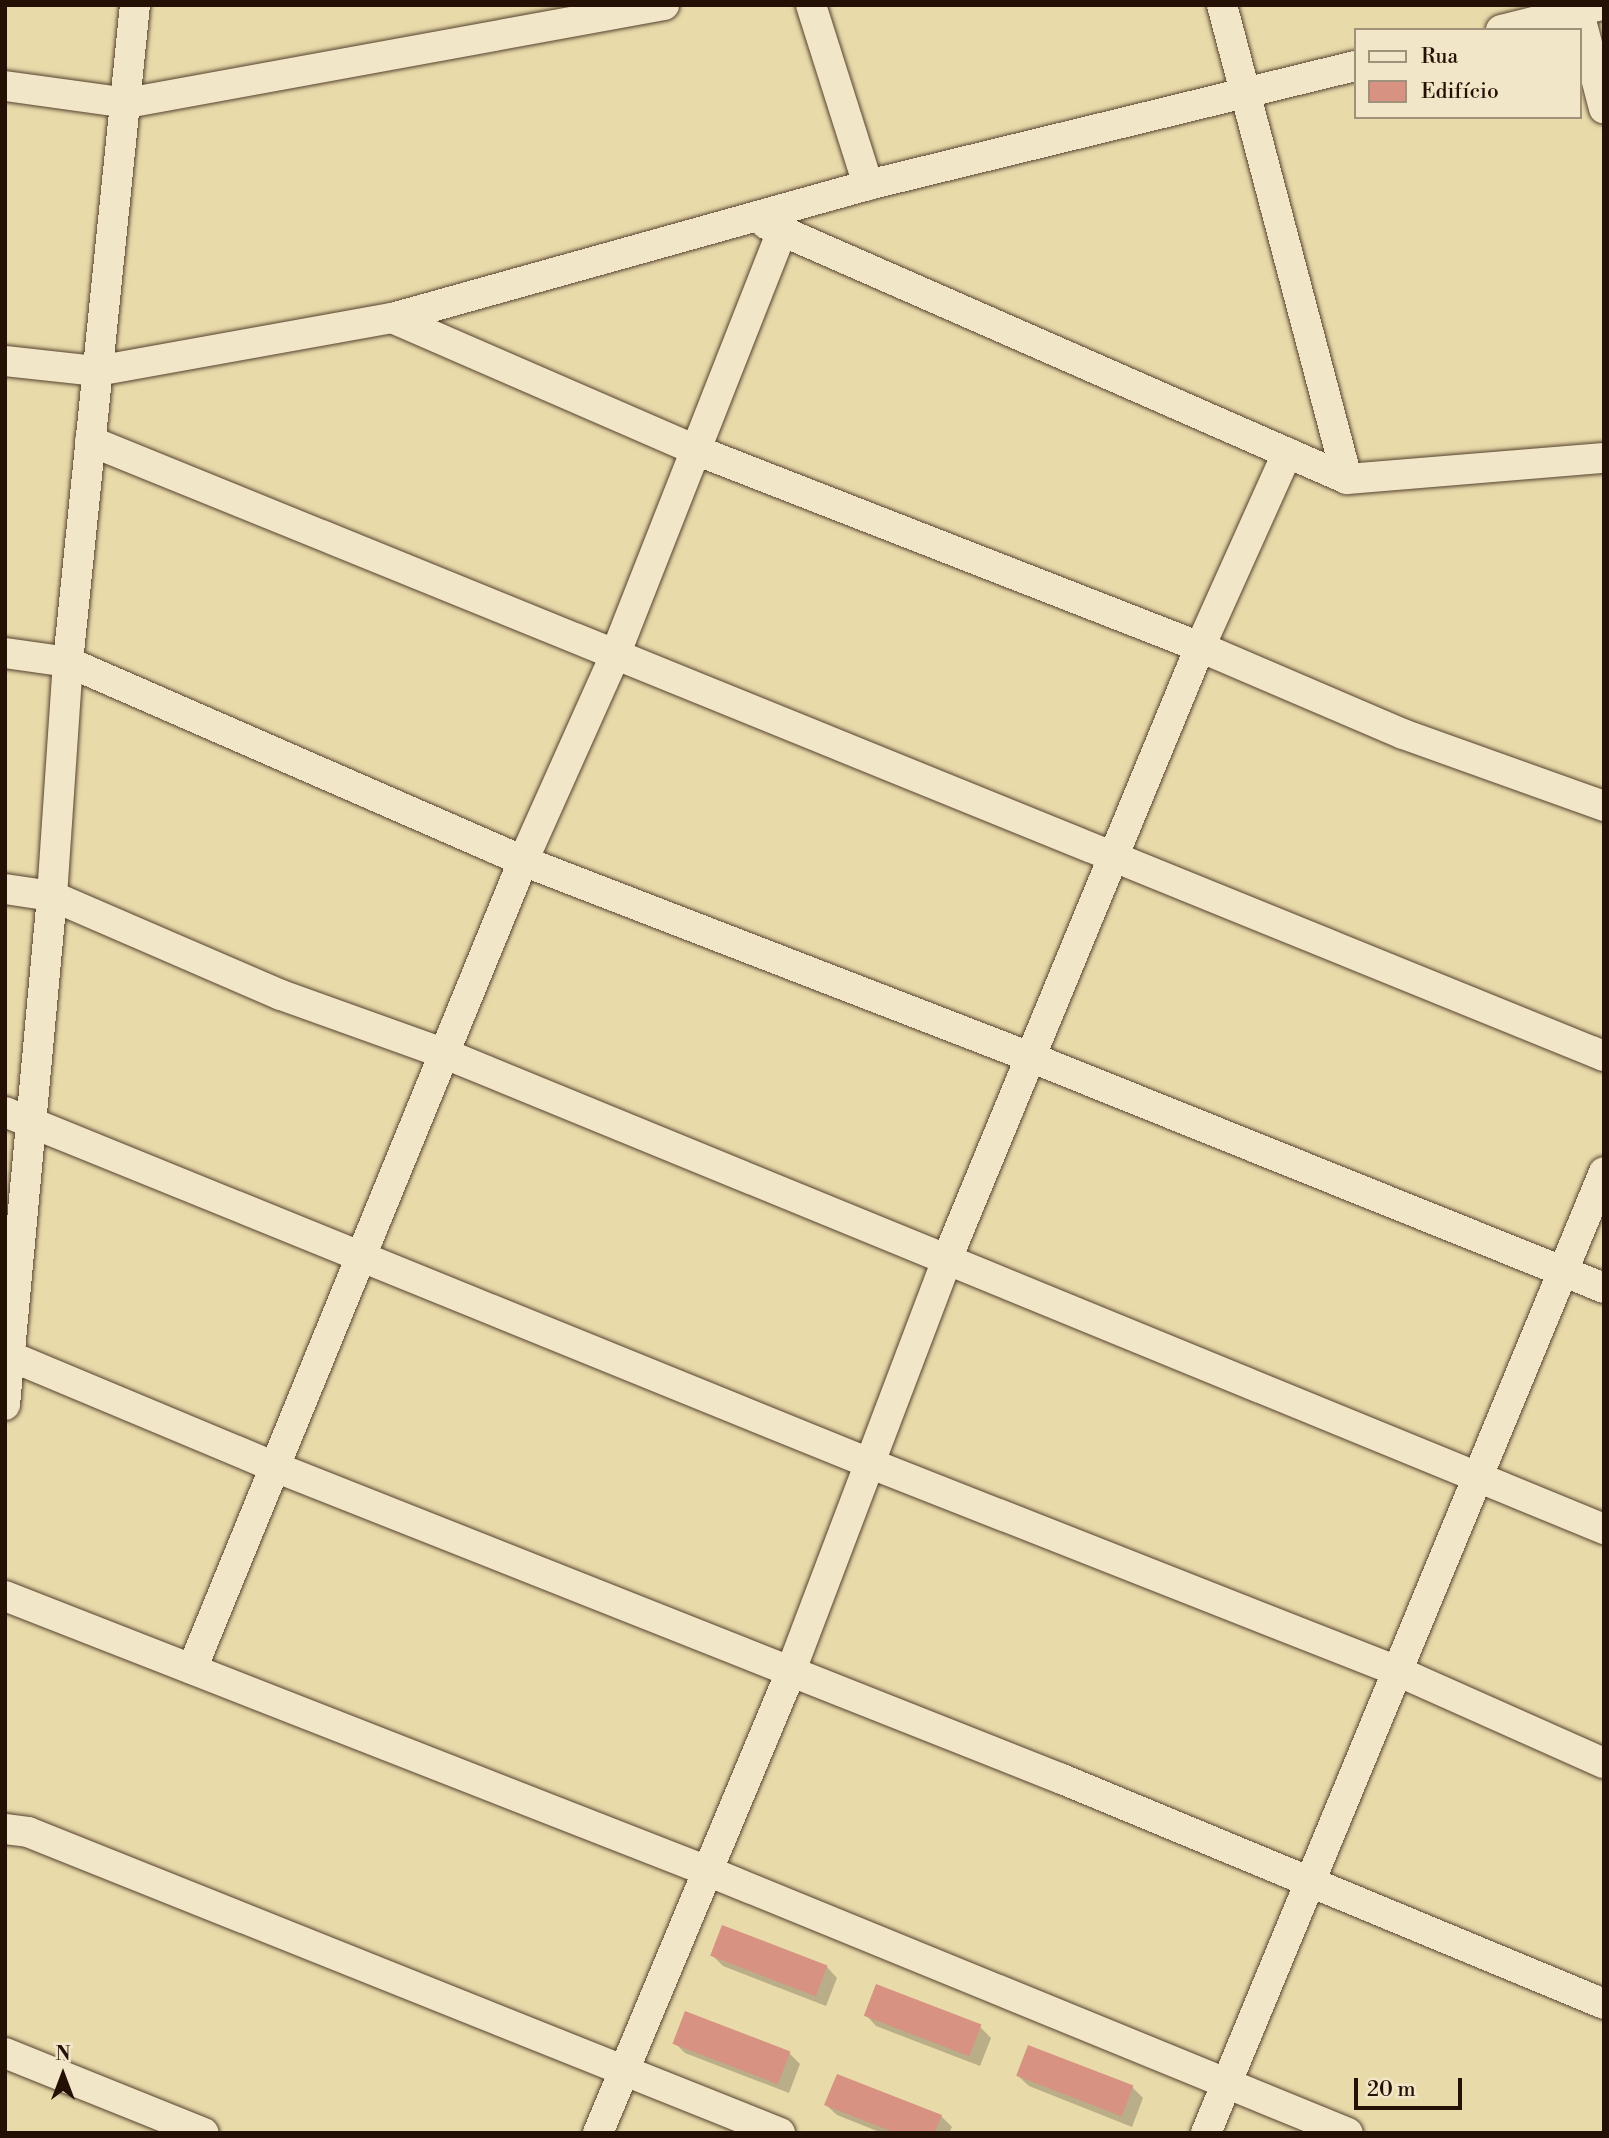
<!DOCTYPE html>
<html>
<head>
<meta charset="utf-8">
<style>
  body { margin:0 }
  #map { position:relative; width:1609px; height:2138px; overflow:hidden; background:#e9daaa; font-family:"Libre Bodoni",serif }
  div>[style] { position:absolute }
  .shadow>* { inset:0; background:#0003 }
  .building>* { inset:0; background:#d79282; transform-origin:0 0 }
  .roads { filter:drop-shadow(0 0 2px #56422f) drop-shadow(0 0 2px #56422f) }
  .street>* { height:30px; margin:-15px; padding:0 15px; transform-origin:15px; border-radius:15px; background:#f1e7c8 }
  span { translate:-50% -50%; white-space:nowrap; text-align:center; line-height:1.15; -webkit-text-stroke:5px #f1e7c8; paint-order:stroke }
  .frame { position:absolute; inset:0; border:7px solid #251006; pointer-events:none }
  .legend { position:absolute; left:1354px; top:28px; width:228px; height:91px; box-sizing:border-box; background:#f1e7c8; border:2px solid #9f917a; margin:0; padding:9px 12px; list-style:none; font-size:21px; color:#251006 }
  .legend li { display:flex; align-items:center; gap:14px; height:35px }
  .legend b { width:35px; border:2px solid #9f917a }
  .north { position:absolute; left:28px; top:2040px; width:70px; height:70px; -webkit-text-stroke:5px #f1e7c8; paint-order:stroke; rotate:0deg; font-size:19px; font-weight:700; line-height:28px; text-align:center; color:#251006 }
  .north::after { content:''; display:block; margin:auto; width:24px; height:32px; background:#251006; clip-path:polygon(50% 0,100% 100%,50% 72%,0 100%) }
  .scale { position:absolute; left:1354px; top:2078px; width:108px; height:32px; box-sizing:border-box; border:4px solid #251006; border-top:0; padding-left:9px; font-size:21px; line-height:24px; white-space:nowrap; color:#251006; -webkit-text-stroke:5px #f1e7c8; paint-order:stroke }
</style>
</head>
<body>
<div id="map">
  <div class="shadow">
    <div style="clip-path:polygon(712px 1955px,827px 1967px,837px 1978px,826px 2006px,723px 1966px)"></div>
    <div style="clip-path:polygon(877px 1986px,980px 2027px,991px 2038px,980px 2066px,876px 2026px,866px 2015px)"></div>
    <div style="clip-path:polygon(674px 2042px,789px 2053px,800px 2064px,789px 2093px,685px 2053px)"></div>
    <div style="clip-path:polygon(1018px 2076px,1132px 2087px,1143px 2098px,1132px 2127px,1029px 2086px)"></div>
    <div style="clip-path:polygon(826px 2105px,941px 2116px,952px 2127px,949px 2133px,882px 2133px,837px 2115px)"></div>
  </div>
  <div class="building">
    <div style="left:722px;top:1925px;width:113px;height:33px;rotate:21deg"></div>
    <div style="left:876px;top:1984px;width:113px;height:34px;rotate:21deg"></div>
    <div style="left:685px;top:2011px;width:113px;height:35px;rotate:21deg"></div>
    <div style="left:1028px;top:2045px;width:113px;height:33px;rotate:21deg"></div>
    <div style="clip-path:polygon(837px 2074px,942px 2115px,934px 2133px,896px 2133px,824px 2105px)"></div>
  </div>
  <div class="roads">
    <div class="street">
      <div style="left:811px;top:5px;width:189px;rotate:72.4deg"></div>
      <div style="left:1222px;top:5px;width:490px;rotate:75.2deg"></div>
      <div style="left:1577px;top:5px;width:107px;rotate:75.4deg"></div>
      <div style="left:1501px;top:30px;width:103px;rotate:-14deg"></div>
      <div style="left:5px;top:86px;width:123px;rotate:7.9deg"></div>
      <div style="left:127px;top:103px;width:546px;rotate:-10.34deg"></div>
      <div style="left:766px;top:224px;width:634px;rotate:23.7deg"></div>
      <div style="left:1347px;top:479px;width:258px;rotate:-4.7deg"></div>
      <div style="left:392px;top:318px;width:328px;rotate:23.5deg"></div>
      <div style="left:693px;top:449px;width:544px;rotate:21.33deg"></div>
      <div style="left:1200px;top:647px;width:221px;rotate:23.2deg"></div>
      <div style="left:1403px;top:734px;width:214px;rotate:19.7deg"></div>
      <div style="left:5px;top:361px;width:93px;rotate:6.2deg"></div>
      <div style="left:97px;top:371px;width:300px;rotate:-10.2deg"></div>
      <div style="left:392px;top:318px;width:494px;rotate:-15.6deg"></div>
      <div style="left:868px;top:185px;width:501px;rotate:-13.73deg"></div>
      <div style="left:90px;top:441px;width:1634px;rotate:22.11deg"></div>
      <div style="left:5px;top:653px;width:64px;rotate:8.1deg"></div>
      <div style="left:68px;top:662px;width:497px;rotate:23.6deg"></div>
      <div style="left:523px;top:861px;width:544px;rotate:21.14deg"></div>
      <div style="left:1030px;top:1057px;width:619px;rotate:21.92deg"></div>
      <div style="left:5px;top:889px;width:48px;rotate:8.5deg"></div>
      <div style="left:52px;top:896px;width:249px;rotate:23.4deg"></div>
      <div style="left:281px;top:995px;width:172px;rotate:19.7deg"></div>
      <div style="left:443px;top:1053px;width:1255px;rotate:22.29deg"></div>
      <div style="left:5px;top:1112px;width:933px;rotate:22.11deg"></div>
      <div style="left:869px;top:1463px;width:567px;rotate:21.5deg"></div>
      <div style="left:1397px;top:1671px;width:227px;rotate:24deg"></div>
      <div style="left:5px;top:1354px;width:293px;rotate:22.7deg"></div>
      <div style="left:275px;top:1467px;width:847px;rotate:21.63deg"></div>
      <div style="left:1062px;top:1779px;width:587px;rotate:22.54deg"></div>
      <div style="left:5px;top:1405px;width:511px;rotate:-84.72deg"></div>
      <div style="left:52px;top:896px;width:235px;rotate:-86.1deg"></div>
      <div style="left:68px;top:662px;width:660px;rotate:-84.18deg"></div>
      <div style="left:5px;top:1596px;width:757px;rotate:21.38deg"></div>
      <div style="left:710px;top:1872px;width:689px;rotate:22.25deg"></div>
      <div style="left:192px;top:1669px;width:873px;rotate:-67.72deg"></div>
      <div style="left:523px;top:861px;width:226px;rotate:-65.9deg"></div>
      <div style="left:615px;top:655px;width:456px;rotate:-68.5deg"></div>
      <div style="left:5px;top:1829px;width:23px;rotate:7deg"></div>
      <div style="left:28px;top:1832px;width:810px;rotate:21.81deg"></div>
      <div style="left:5px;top:2053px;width:214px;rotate:21.9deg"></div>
      <div style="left:598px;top:2133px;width:498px;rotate:-67.3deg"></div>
      <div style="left:790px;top:1673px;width:443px;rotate:-69.2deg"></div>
      <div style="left:947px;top:1259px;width:662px;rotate:-67.54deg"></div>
      <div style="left:1200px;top:647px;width:213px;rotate:-65.8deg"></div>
      <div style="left:1206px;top:2133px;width:1040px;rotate:-67.5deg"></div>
    </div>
  </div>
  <div class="frame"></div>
  <ul class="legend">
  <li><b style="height:9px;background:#f1e7c8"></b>Rua</li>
  <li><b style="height:19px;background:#d79282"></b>Edifício</li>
  </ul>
  <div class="north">N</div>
  <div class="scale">20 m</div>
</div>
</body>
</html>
